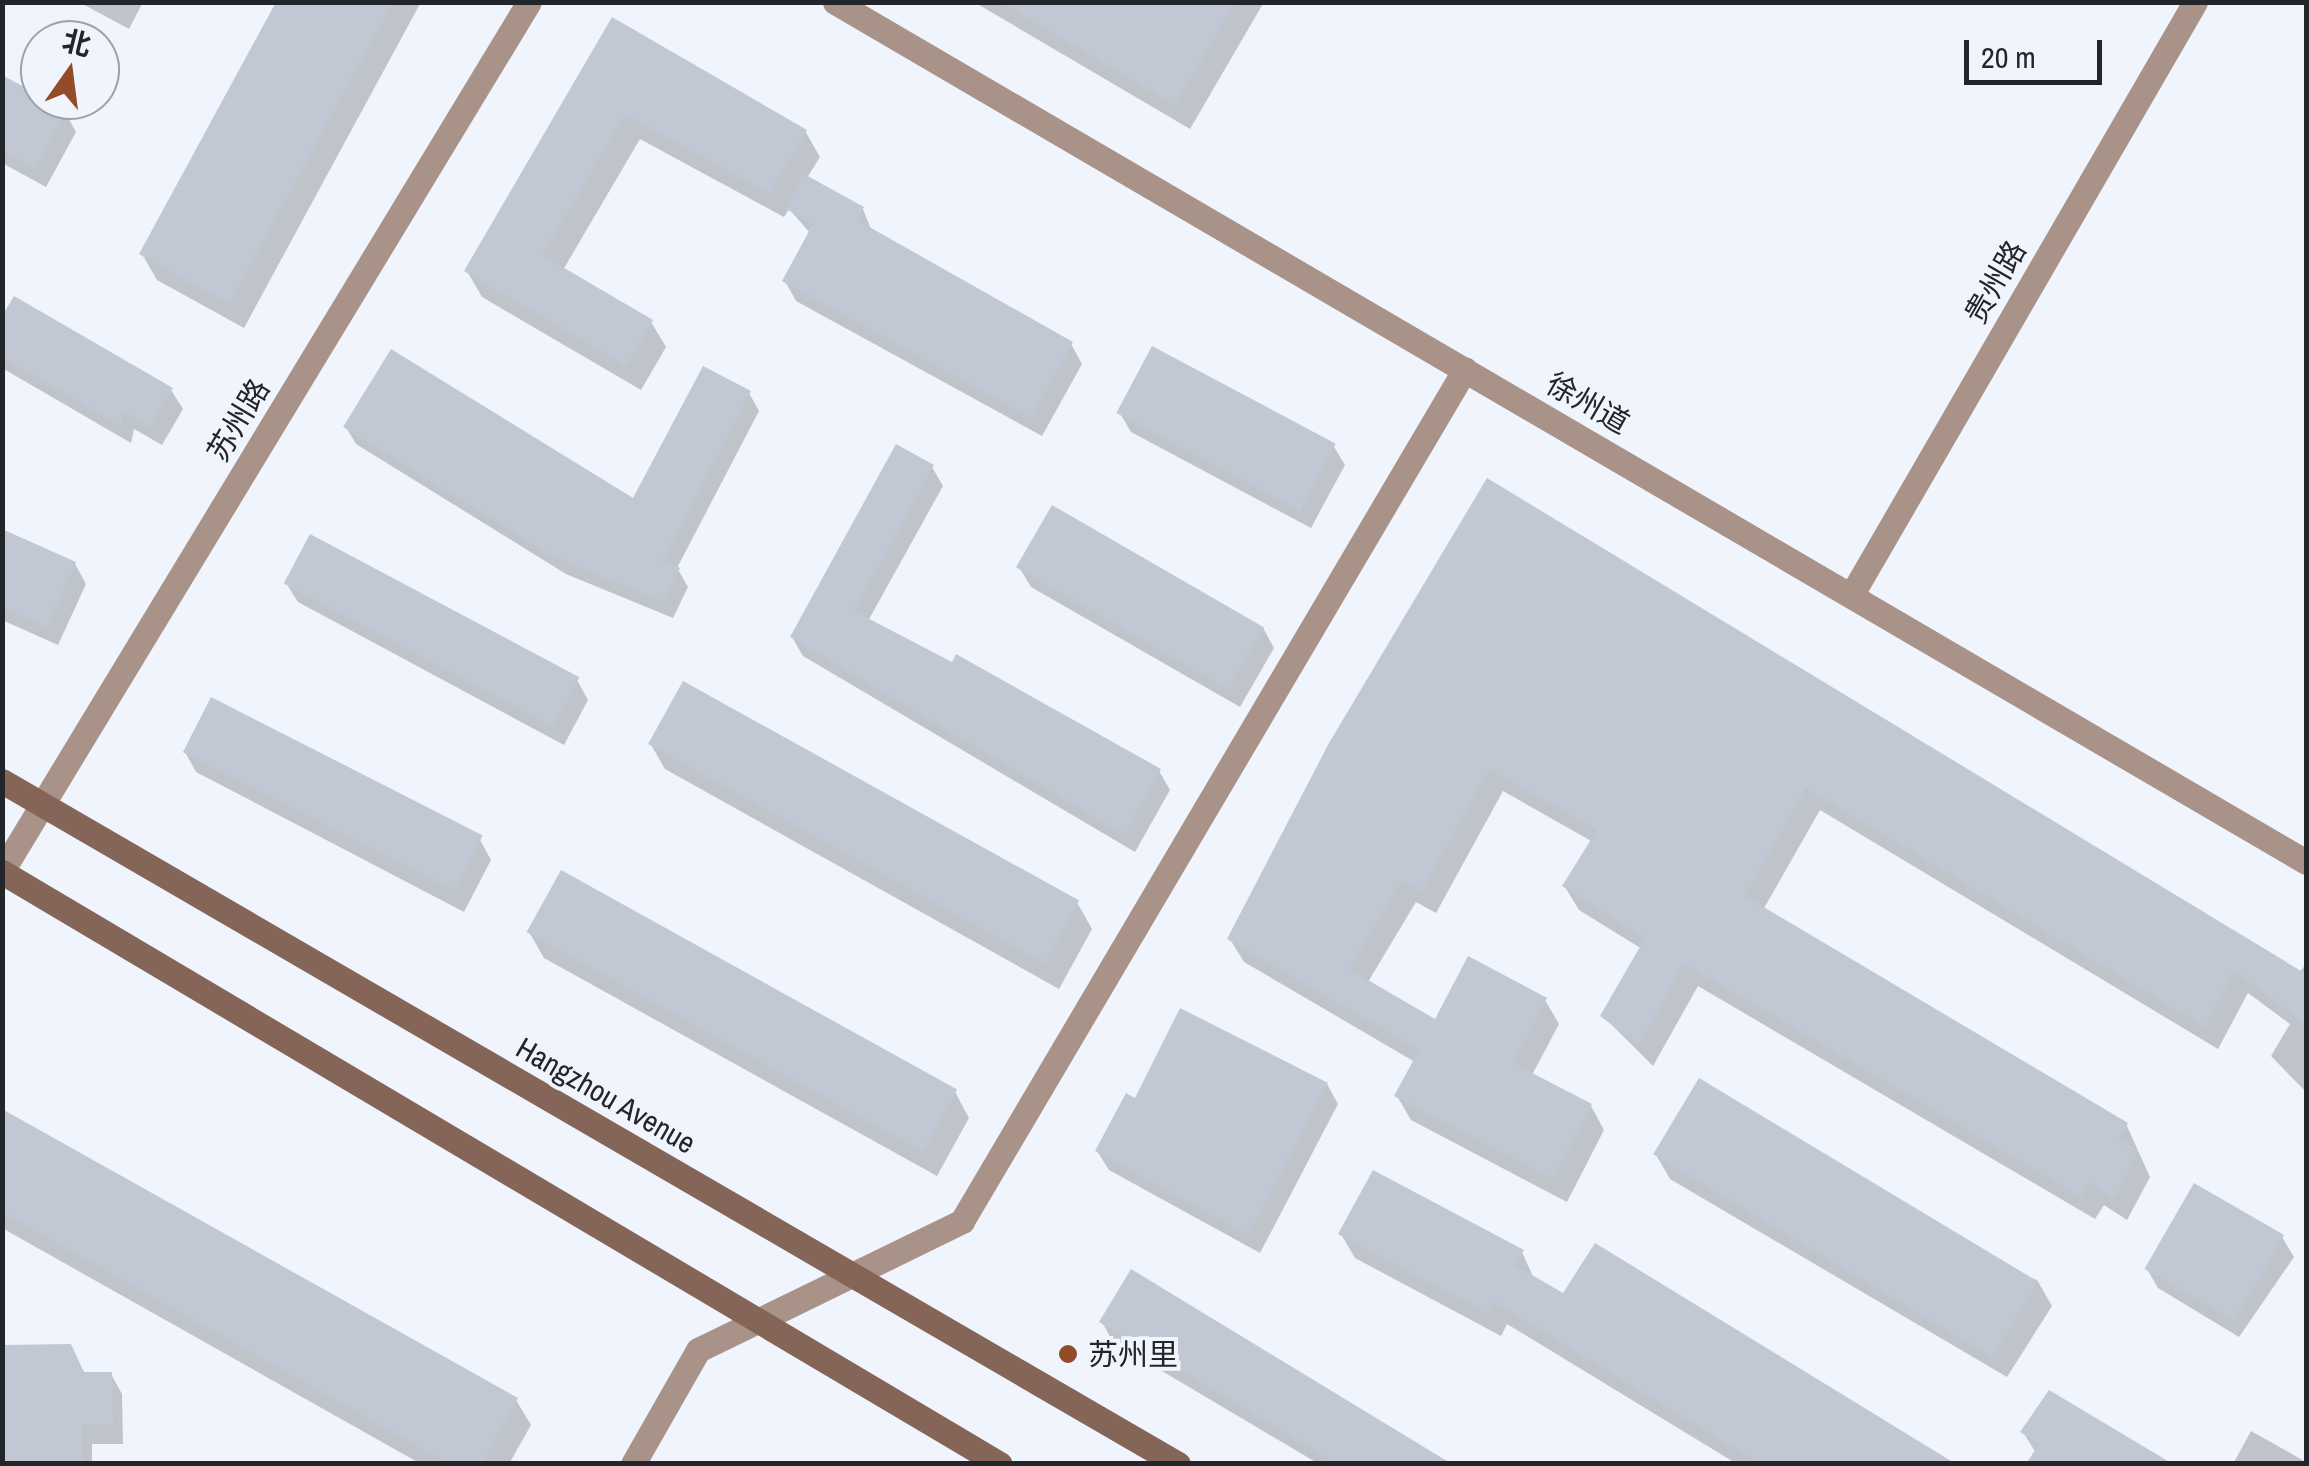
<!DOCTYPE html>
<html>
<head>
<meta charset="utf-8">
<style>
  body { margin:0 }
  #map { position:relative; width:2309px; height:1466px; overflow:hidden; background:#eff4fd; font-family:"Archivo Narrow","Noto Sans SC",sans-serif }
  div>[style] { position:absolute }
  .shadow>* { inset:0; background:#0003 }
  .building>* { inset:0; background:#c2c8d3; transform-origin:0 0 }
  .minor>* { height:25px; margin:-12.5px; padding:0 12.5px; transform-origin:12.5px; border-radius:12.5px; background:#a99389 }
  .tertiary>* { height:25px; margin:-12.5px; padding:0 12.5px; transform-origin:12.5px; border-radius:12.5px; background:#a99389 }
  .secondary>* { height:25px; margin:-12.5px; padding:0 12.5px; transform-origin:12.5px; border-radius:12.5px; background:#846557 }
  .dots>* { width:28px; height:28px; translate:-50% -50%; box-sizing:border-box; border:5px solid #eff4fd; border-radius:50% }
  span { translate:-50% -50%; white-space:nowrap; text-align:center; line-height:1.15; -webkit-text-stroke:8px #eff4fd; paint-order:stroke }
  .street-label { font-size:30px; color:#222529 }
  .poi-label { font-size:30px; color:#222529 }
  .left { translate:0 -50%; text-align:left }
  .frame { position:absolute; inset:0; border:5px solid #222529; pointer-events:none }
  .north { position:absolute; left:20px; top:20px; width:100px; height:100px; box-sizing:border-box; background:#eff4fd; border:2px solid #9da1a8; border-radius:50%; rotate:14deg; font-size:28px; font-weight:700; line-height:40px; text-align:center; color:#222529 }
  .north::after { content:''; display:block; margin:auto; width:35px; height:45px; background:#934c27; clip-path:polygon(50% 0,100% 100%,50% 72%,0 100%) }
  .scale { position:absolute; left:1964px; top:40px; width:138px; height:45px; box-sizing:border-box; border:5px solid #222529; border-top:0; padding-left:12px; font-size:30px; line-height:35px; white-space:nowrap; color:#222529; -webkit-text-stroke:8px #eff4fd; paint-order:stroke }
</style>
</head>
<body>
<div id="map">
  <div class="shadow">
    <div style="clip-path:polygon(79px 2px,143px 2px,129px 29px)"></div>
    <div style="clip-path:polygon(279px 2px,421px 2px,244px 328px,157px 280px,142px 254px)"></div>
    <div style="clip-path:polygon(974px 2px,1264px 2px,1190px 129px)"></div>
    <div style="clip-path:polygon(613px 20px,805px 131px,820px 157px,807px 178px,863px 209px,872px 232px,1071px 344px,1082px 364px,1042px 436px,796px 301px,785px 281px,811px 234px,789px 209px,784px 217px,640px 139px,563px 270px,651px 322px,666px 347px,641px 390px,482px 297px,467px 271px)"></div>
    <div style="clip-path:polygon(2px 78px,65px 112px,76px 132px,46px 187px,2px 163px)"></div>
    <div style="clip-path:polygon(2px 309px,171px 390px,183px 409px,162px 445px,134px 429px,131px 443px,2px 368px)"></div>
    <div style="clip-path:polygon(749px 393px,759px 411px,677px 568px,688px 587px,673px 618px,566px 574px,356px 444px,346px 427px,634px 502px)"></div>
    <div style="clip-path:polygon(1120px 413px,1333px 445px,1345px 465px,1311px 528px,1131px 432px)"></div>
    <div style="clip-path:polygon(932px 467px,943px 486px,868px 621px,1159px 771px,1170px 790px,1135px 852px,803px 656px,792px 637px)"></div>
    <div style="clip-path:polygon(1488px 482px,2299px 973px,2306px 964px,2306px 1092px,2271px 1056px,2290px 1024px,2248px 993px,2218px 1049px,1820px 810px,1763px 910px,2126px 1124px,2150px 1177px,2127px 1220px,2104px 1205px,2095px 1219px,1698px 986px,1653px 1066px,1603px 1016px,1642px 949px,1579px 910px,1565px 887px,1593px 842px,1503px 791px,1436px 913px,1416px 902px,1368px 982px,1436px 1022px,1545px 1000px,1559px 1024px,1532px 1075px,1591px 1106px,1604px 1130px,1567px 1202px,1411px 1120px,1397px 1096px,1415px 1062px,1244px 962px,1230px 939px)"></div>
    <div style="clip-path:polygon(2px 532px,75px 564px,86px 584px,58px 645px,2px 620px)"></div>
    <div style="clip-path:polygon(1019px 567px,1263px 628px,1274px 648px,1240px 707px,1031px 587px)"></div>
    <div style="clip-path:polygon(286px 583px,577px 680px,588px 700px,564px 745px,298px 602px)"></div>
    <div style="clip-path:polygon(650px 743px,1078px 904px,1092px 929px,1059px 989px,665px 769px)"></div>
    <div style="clip-path:polygon(185px 752px,480px 840px,491px 860px,464px 912px,196px 772px)"></div>
    <div style="clip-path:polygon(529px 932px,955px 1092px,969px 1118px,937px 1176px,544px 958px)"></div>
    <div style="clip-path:polygon(1327px 1084px,1338px 1104px,1260px 1253px,1109px 1170px,1097px 1151px)"></div>
    <div style="clip-path:polygon(2px 1111px,516px 1400px,531px 1425px,509px 1464px,421px 1464px,2px 1228px)"></div>
    <div style="clip-path:polygon(1655px 1153px,2037px 1280px,2052px 1306px,2007px 1377px,1670px 1179px)"></div>
    <div style="clip-path:polygon(1341px 1234px,1522px 1252px,1534px 1279px,1564px 1297px,1938px 1464px,1737px 1464px,1507px 1324px,1501px 1336px,1355px 1258px)"></div>
    <div style="clip-path:polygon(2282px 1237px,2294px 1257px,2239px 1337px,2158px 1288px,2147px 1269px)"></div>
    <div style="clip-path:polygon(1102px 1322px,1432px 1464px,1319px 1464px,1113px 1342px)"></div>
    <div style="clip-path:polygon(70px 1347px,85px 1374px,111px 1374px,122px 1394px,123px 1444px,92px 1444px,92px 1464px,2px 1464px)"></div>
    <div style="clip-path:polygon(2251px 1431px,2306px 1462px,2306px 1464px,2233px 1464px)"></div>
    <div style="clip-path:polygon(2023px 1432px,2163px 1464px,2036px 1453px)"></div>
  </div>
  <div class="building">
    <div style="clip-path:polygon(276px 2px,393px 2px,229px 304px,139px 254px)"></div>
    <div style="clip-path:polygon(1000px 2px,1235px 2px,1175px 105px)"></div>
    <div style="clip-path:polygon(612px 17px,807px 130px,769px 193px,625px 115px,542px 255px,653px 320px,626px 366px,464px 271px)"></div>
    <div style="clip-path:polygon(2px 75px,67px 110px,35px 169px,2px 151px)"></div>
    <div style="clip-path:polygon(804px 174px,864px 207px,857px 220px,1073px 342px,1031px 418px,782px 281px,813px 224px,786px 209px)"></div>
    <div style="clip-path:polygon(14px 296px,173px 388px,150px 427px,123px 412px,120px 426px,2px 357px,2px 316px)"></div>
    <div style="left:1152px;top:346px;width:208px;height:76px;rotate:28deg"></div>
    <div style="clip-path:polygon(391px 349px,633px 498px,703px 366px,751px 391px,663px 560px,680px 568px,663px 602px,554px 557px,343px 427px)"></div>
    <div style="clip-path:polygon(896px 444px,934px 465px,854px 611px,952px 662px,956px 654px,1161px 769px,1124px 835px,790px 637px)"></div>
    <div style="clip-path:polygon(1487px 478px,2306px 974px,2306px 1025px,2234px 971px,2205px 1027px,1806px 788px,1745px 896px,2128px 1123px,2118px 1139px,2138px 1151px,2114px 1198px,2090px 1183px,2081px 1197px,1684px 963px,1639px 1045px,1600px 1016px,1645px 938px,1562px 886px,1597px 830px,1489px 769px,1422px 891px,1402px 880px,1349px 969px,1435px 1019px,1468px 956px,1547px 998px,1513px 1063px,1592px 1104px,1553px 1179px,1394px 1096px,1419px 1050px,1227px 939px,1329px 743px)"></div>
    <div style="left:1052px;top:505px;width:245px;height:72px;rotate:30deg"></div>
    <div style="clip-path:polygon(2px 529px,76px 562px,47px 627px,2px 607px)"></div>
    <div style="left:310px;top:534px;width:305px;height:56px;rotate:28deg"></div>
    <div style="left:683px;top:681px;width:453px;height:72px;rotate:29deg"></div>
    <div style="left:211px;top:697px;width:305px;height:62px;rotate:27deg"></div>
    <div style="left:561px;top:870px;width:453px;height:71px;rotate:29deg"></div>
    <div style="clip-path:polygon(1180px 1008px,1328px 1083px,1248px 1235px,1095px 1151px,1126px 1093px,1135px 1098px)"></div>
    <div style="left:1699px;top:1078px;width:395px;height:89px;rotate:31deg"></div>
    <div style="clip-path:polygon(2px 1109px,518px 1398px,481px 1464px,449px 1464px,2px 1212px)"></div>
    <div style="clip-path:polygon(1373px 1170px,1524px 1250px,1515px 1265px,1563px 1293px,1595px 1243px,1956px 1464px,1760px 1464px,1493px 1301px,1487px 1313px,1338px 1234px)"></div>
    <div style="left:2194px;top:1183px;width:104px;height:99px;rotate:30deg"></div>
    <div style="clip-path:polygon(1131px 1269px,1452px 1464px,1338px 1464px,1099px 1322px)"></div>
    <div style="clip-path:polygon(71px 1344px,84px 1372px,112px 1372px,113px 1425px,82px 1425px,82px 1464px,2px 1464px,2px 1345px)"></div>
    <div style="clip-path:polygon(2049px 1390px,2173px 1464px,2026px 1464px,2039px 1444px,2020px 1432px)"></div>
  </div>
  <div class="minor">
    <div style="left:633px;top:1464px;width:131px;rotate:-60.3deg"></div>
    <div style="left:698px;top:1350px;width:294px;rotate:-26deg"></div>
    <div style="left:962px;top:1221px;width:989px;rotate:-59.44deg"></div>
  </div>
  <div class="tertiary">
    <div style="left:835px;top:2px;width:1704px;rotate:30.31deg"></div>
    <div style="left:1852px;top:594px;width:684px;rotate:-59.91deg"></div>
    <div style="left:2px;top:871px;width:1016px;rotate:-58.77deg"></div>
  </div>
  <div class="secondary">
    <div style="left:2px;top:781px;width:1360px;rotate:30.15deg"></div>
    <div style="left:2px;top:872px;width:1160px;rotate:30.68deg"></div>
  </div>
  <div class="dots">
    <div style="left:1068px;top:1354px;background:#934c27"></div>
  </div>
  <div class="street-label">
    <span style="left:1995px;top:282px;rotate:-60deg">贵州路</span>
    <span style="left:1588px;top:403px;rotate:30deg">徐州道</span>
    <span style="left:238px;top:420px;rotate:-59deg">苏州路</span>
    <span style="left:606px;top:1095px;rotate:30deg">Hangzhou Avenue</span>
  </div>
  <div class="poi-label">
    <span class="left" style="left:1088px;top:1354px">苏州里</span>
  </div>
  <div class="frame"></div>
  <div class="north">北</div>
  <div class="scale">20 m</div>
</div>
</body>
</html>
